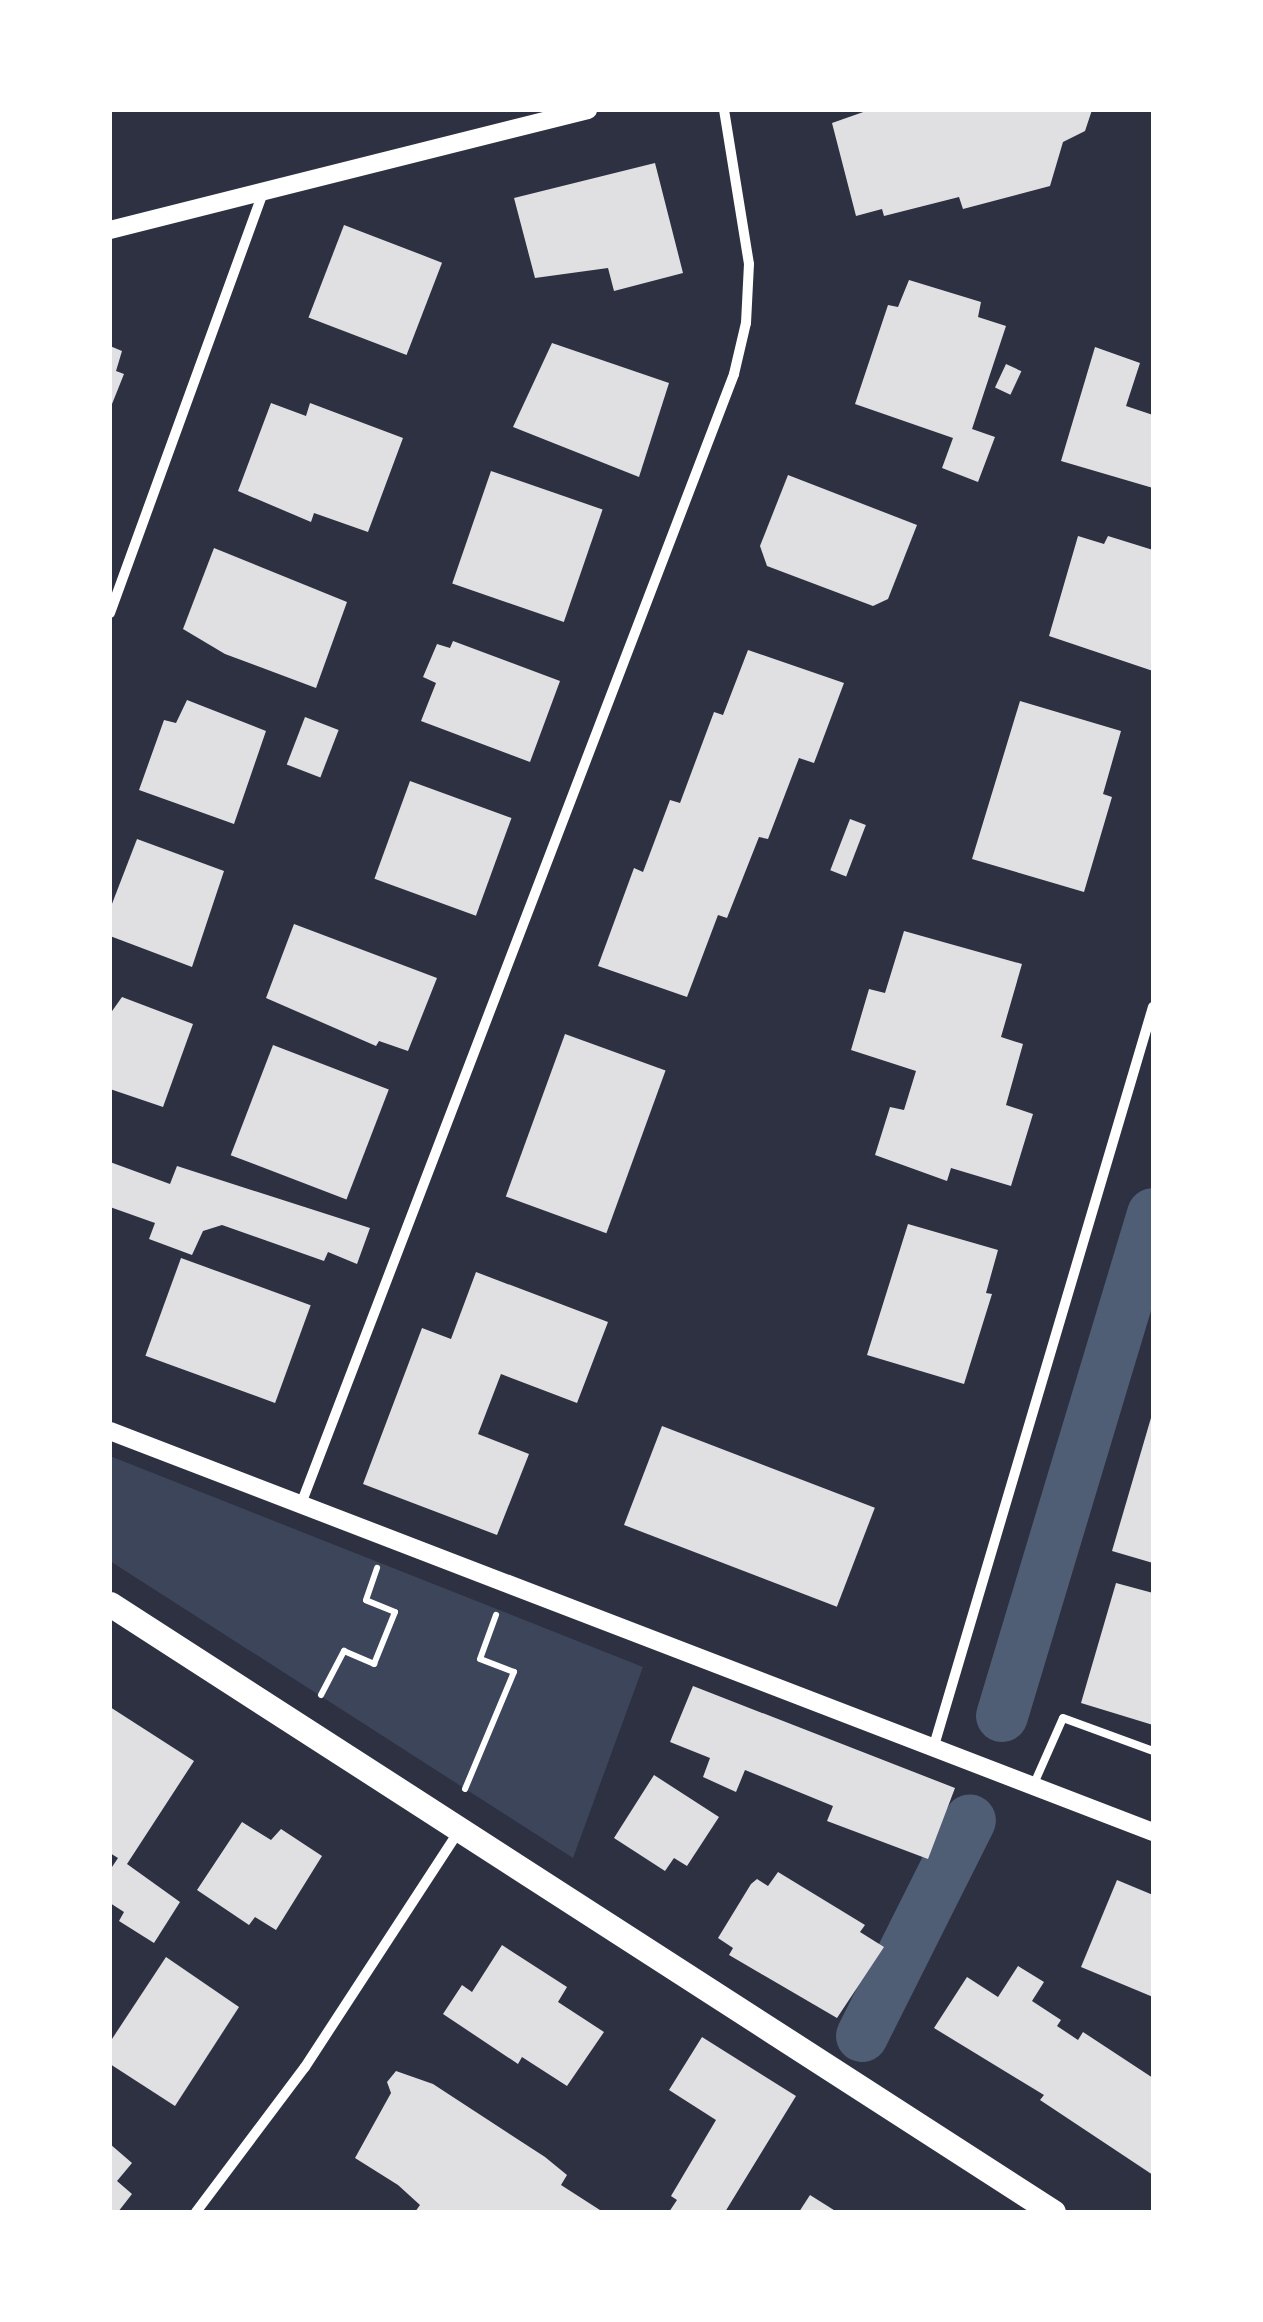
<!DOCTYPE html>
<html>
<head>
<meta charset="utf-8">
<style>
  body { margin:0 }
  #map { position:relative; width:1263px; height:2322px; overflow:hidden; background:#2d3142; font-family:"Libre Baskerville",serif }
  div>[style] { position:absolute }
  .green>* { inset:0; background:#3c4559 }
  .canal>* { height:52px; margin:-26px; padding:0 26px; transform-origin:26px; border-radius:26px; background:#4f5d75 }
  .building>* { inset:0; background:#e0e0e3; transform-origin:0 0 }
  .path>* { height:6px; margin:-3px; padding:0 3px; transform-origin:3px; border-radius:3px; background:#fff }
  .service>* { height:8px; margin:-4px; padding:0 4px; transform-origin:4px; border-radius:4px; background:#fff }
  .minor>* { height:10px; margin:-5px; padding:0 5px; transform-origin:5px; border-radius:5px; background:#fff }
  .tertiary>* { height:18px; margin:-9px; padding:0 9px; transform-origin:9px; border-radius:9px; background:#fff }
  .primary>* { height:25px; margin:-12.5px; padding:0 12.5px; transform-origin:12.5px; border-radius:12.5px; background:#fff }
  span { translate:-50% -50%; white-space:nowrap; text-align:center; line-height:1.15; -webkit-text-stroke:8px #fff; paint-order:stroke }
  .frame { position:absolute; inset:0; border:112px solid #fff; pointer-events:none }
</style>
</head>
<body>
<div id="map">
  <div class="green">
    <div style="clip-path:polygon(110px 1456px,643px 1667px,573px 1858px,110px 1561px)"></div>
  </div>
  <div class="canal">
    <div style="left:1002px;top:1716px;width:524px;rotate:-73.26deg"></div>
    <div style="left:862px;top:2036px;width:241px;rotate:-63.4deg"></div>
  </div>
  <div class="building">
    <div style="clip-path:polygon(869px 110px,1092px 110px,1085px 131px,1063px 142px,1050px 186px,963px 209px,959px 197px,884px 216px,882px 209px,856px 216px,832px 123px)"></div>
    <div style="clip-path:polygon(655px 163px,683px 273px,614px 291px,608px 268px,535px 278px,514px 198px)"></div>
    <div style="left:344px;top:225px;width:105px;height:99px;rotate:21deg"></div>
    <div style="clip-path:polygon(909px 280px,981px 302px,978px 317px,1006px 326px,972px 429px,995px 437px,978px 482px,942px 468px,953px 438px,855px 404px,888px 305px,898px 307px)"></div>
    <div style="clip-path:polygon(552px 343px,669px 383px,639px 477px,513px 427px)"></div>
    <div style="clip-path:polygon(110px 346px,122px 351px,116px 371px,124px 374px,110px 409px)"></div>
    <div style="clip-path:polygon(1095px 347px,1140px 363px,1126px 406px,1153px 415px,1153px 488px,1061px 461px)"></div>
    <div style="left:1006px;top:364px;width:17px;height:26px;rotate:25deg"></div>
    <div style="clip-path:polygon(271px 403px,306px 416px,310px 403px,403px 438px,368px 532px,314px 513px,311px 522px,238px 491px)"></div>
    <div style="left:491px;top:471px;width:118px;height:119px;rotate:19deg"></div>
    <div style="clip-path:polygon(788px 475px,917px 525px,888px 599px,873px 606px,767px 566px,760px 546px)"></div>
    <div style="clip-path:polygon(1078px 536px,1104px 544px,1108px 536px,1153px 550px,1153px 671px,1049px 636px)"></div>
    <div style="clip-path:polygon(214px 548px,347px 602px,316px 688px,225px 654px,183px 629px)"></div>
    <div style="clip-path:polygon(453px 641px,560px 681px,530px 762px,421px 721px,436px 683px,423px 677px,437px 644px,450px 648px)"></div>
    <div style="clip-path:polygon(748px 650px,844px 683px,814px 763px,799px 758px,768px 839px,759px 837px,727px 918px,718px 915px,687px 997px,598px 966px,634px 868px,643px 872px,670px 800px,680px 803px,714px 712px,723px 715px)"></div>
    <div style="clip-path:polygon(187px 700px,266px 731px,234px 824px,139px 790px,164px 720px,176px 723px)"></div>
    <div style="clip-path:polygon(1020px 701px,1121px 731px,1103px 794px,1112px 797px,1084px 892px,972px 859px)"></div>
    <div style="left:305px;top:717px;width:36px;height:51px;rotate:21deg"></div>
    <div style="left:410px;top:781px;width:108px;height:104px;rotate:20deg"></div>
    <div style="left:850px;top:819px;width:17px;height:55px;rotate:21deg"></div>
    <div style="clip-path:polygon(137px 839px,224px 871px,192px 967px,110px 936px,110px 909px)"></div>
    <div style="clip-path:polygon(294px 924px,437px 978px,408px 1051px,379px 1041px,376px 1046px,266px 998px)"></div>
    <div style="clip-path:polygon(904px 931px,1022px 964px,1001px 1037px,1023px 1044px,1006px 1105px,1033px 1114px,1011px 1186px,951px 1168px,947px 1181px,875px 1155px,890px 1107px,904px 1110px,916px 1071px,851px 1050px,869px 989px,885px 993px)"></div>
    <div style="clip-path:polygon(122px 997px,193px 1024px,163px 1107px,110px 1089px,110px 1014px)"></div>
    <div style="left:565px;top:1034px;width:107px;height:173px;rotate:20deg"></div>
    <div style="left:273px;top:1045px;width:124px;height:118px;rotate:21deg"></div>
    <div style="clip-path:polygon(110px 1162px,170px 1184px,177px 1166px,370px 1228px,357px 1264px,328px 1252px,324px 1261px,222px 1225px,203px 1231px,192px 1255px,149px 1239px,155px 1223px,110px 1207px)"></div>
    <div style="clip-path:polygon(908px 1224px,998px 1250px,986px 1293px,992px 1294px,964px 1384px,867px 1355px)"></div>
    <div style="left:181px;top:1258px;width:138px;height:104px;rotate:20deg"></div>
    <div style="clip-path:polygon(476px 1272px,608px 1322px,577px 1403px,501px 1374px,478px 1434px,529px 1454px,497px 1535px,363px 1484px,422px 1328px,451px 1339px)"></div>
    <div style="clip-path:polygon(1153px 1411px,1153px 1563px,1112px 1551px)"></div>
    <div style="left:662px;top:1426px;width:228px;height:106px;rotate:21deg"></div>
    <div style="clip-path:polygon(1116px 1583px,1153px 1593px,1153px 1725px,1081px 1703px)"></div>
    <div style="clip-path:polygon(693px 1686px,955px 1788px,928px 1859px,827px 1821px,833px 1806px,745px 1770px,736px 1792px,703px 1777px,710px 1758px,670px 1742px)"></div>
    <div style="clip-path:polygon(110px 1707px,194px 1761px,127px 1864px,180px 1902px,154px 1943px,119px 1921px,124px 1912px,110px 1903px,110px 1870px,118px 1858px,110px 1853px)"></div>
    <div style="clip-path:polygon(654px 1775px,719px 1817px,687px 1866px,674px 1858px,665px 1871px,614px 1838px)"></div>
    <div style="clip-path:polygon(242px 1822px,271px 1840px,281px 1829px,322px 1856px,276px 1930px,255px 1917px,249px 1925px,197px 1890px)"></div>
    <div style="clip-path:polygon(778px 1872px,865px 1925px,860px 1932px,884px 1947px,837px 2018px,729px 1955px,733px 1948px,718px 1938px,751px 1884px,757px 1879px,768px 1886px)"></div>
    <div style="clip-path:polygon(1117px 1880px,1153px 1895px,1153px 1997px,1081px 1967px)"></div>
    <div style="clip-path:polygon(502px 1945px,567px 1987px,558px 2002px,604px 2032px,567px 2086px,522px 2057px,518px 2064px,443px 2014px,462px 1985px,472px 1992px)"></div>
    <div style="clip-path:polygon(166px 1957px,239px 2007px,175px 2106px,110px 2064px,110px 2042px)"></div>
    <div style="clip-path:polygon(1018px 1966px,1044px 1982px,1032px 2001px,1061px 2020px,1057px 2026px,1078px 2040px,1083px 2032px,1153px 2078px,1153px 2175px,1040px 2100px,1044px 2095px,934px 2028px,967px 1977px,998px 1997px)"></div>
    <div style="clip-path:polygon(702px 2037px,796px 2096px,725px 2212px,669px 2212px,677px 2200px,671px 2196px,716px 2120px,669px 2090px)"></div>
    <div style="clip-path:polygon(396px 2071px,433px 2084px,545px 2157px,567px 2175px,561px 2185px,603px 2212px,415px 2212px,420px 2205px,398px 2185px,355px 2158px,391px 2093px,387px 2082px)"></div>
    <div style="clip-path:polygon(110px 2144px,132px 2163px,117px 2181px,132px 2194px,118px 2212px,110px 2212px)"></div>
    <div style="clip-path:polygon(810px 2195px,837px 2212px,799px 2212px)"></div>
  </div>
  <div class="path">
    <div style="left:321px;top:1695px;width:50px;rotate:-62.4deg"></div>
    <div style="left:344px;top:1651px;width:33px;rotate:23deg"></div>
    <div style="left:374px;top:1664px;width:56px;rotate:-68deg"></div>
    <div style="left:395px;top:1612px;width:31px;rotate:-158deg"></div>
    <div style="left:366px;top:1600px;width:34px;rotate:-71deg"></div>
    <div style="left:465px;top:1789px;width:127px;rotate:-67.3deg"></div>
    <div style="left:514px;top:1672px;width:36px;rotate:-159deg"></div>
    <div style="left:480px;top:1659px;width:47px;rotate:-70deg"></div>
  </div>
  <div class="service">
    <div style="left:1033px;top:1786px;width:74px;rotate:-66.2deg"></div>
    <div style="left:1063px;top:1718px;width:96px;rotate:20.1deg"></div>
  </div>
  <div class="minor">
    <div style="left:110px;top:613px;width:449px;rotate:-70deg"></div>
    <div style="left:301px;top:1504px;width:1210px;rotate:-69.03deg"></div>
    <div style="left:734px;top:374px;width:52px;rotate:-76.8deg"></div>
    <div style="left:746px;top:323px;width:59px;rotate:-87.1deg"></div>
    <div style="left:749px;top:264px;width:156px;rotate:-99.2deg"></div>
    <div style="left:933px;top:1749px;width:774px;rotate:-73.49deg"></div>
    <div style="left:196px;top:2212px;width:181px;rotate:-53.1deg"></div>
    <div style="left:305px;top:2067px;width:280px;rotate:-56.9deg"></div>
  </div>
  <div class="tertiary">
    <div style="left:110px;top:230px;width:493px;rotate:-14.1deg"></div>
    <div style="left:110px;top:1431px;width:1117px;rotate:21.03deg"></div>
  </div>
  <div class="primary">
    <div style="left:110px;top:1604px;width:1122px;rotate:32.81deg"></div>
  </div>
  <div class="frame"></div>
</div>
</body>
</html>
